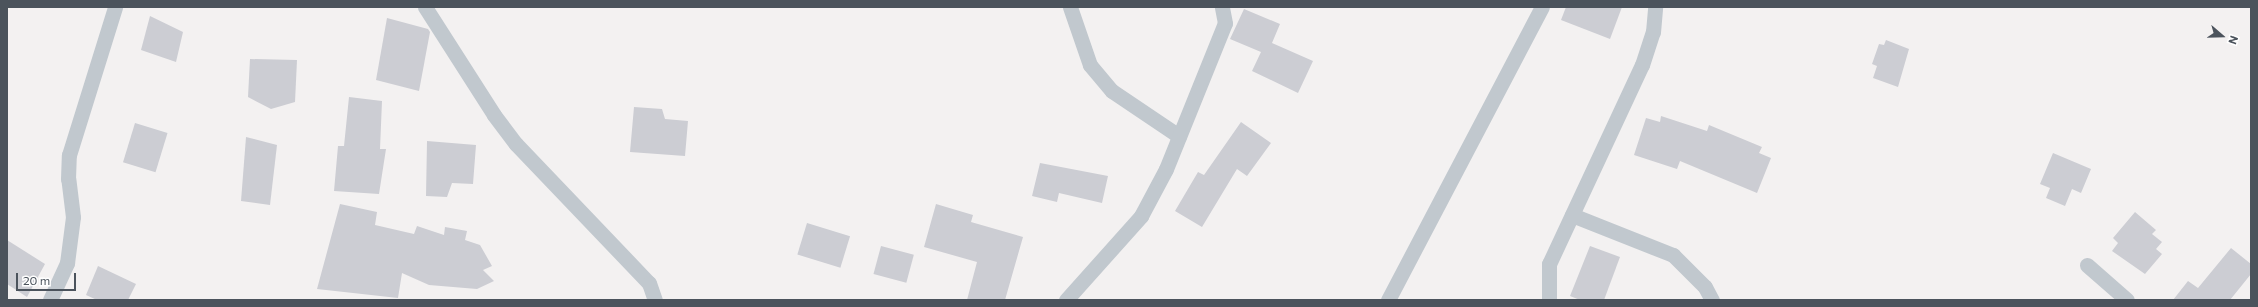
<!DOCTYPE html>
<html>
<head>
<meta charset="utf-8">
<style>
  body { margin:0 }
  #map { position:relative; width:2258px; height:307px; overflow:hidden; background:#f3f1f1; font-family:Commissioner,sans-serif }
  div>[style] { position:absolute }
  .building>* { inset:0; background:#cccdd3; transform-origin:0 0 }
  .street>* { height:15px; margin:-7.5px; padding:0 7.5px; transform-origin:7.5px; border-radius:7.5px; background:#c1c8ce }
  span { translate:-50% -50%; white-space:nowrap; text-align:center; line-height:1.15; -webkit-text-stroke:3px #fff; paint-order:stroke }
  .frame { position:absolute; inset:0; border:8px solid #4b535c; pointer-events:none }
  .north { position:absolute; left:2202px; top:16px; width:40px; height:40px; -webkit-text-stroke:3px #fff; paint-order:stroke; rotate:110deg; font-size:11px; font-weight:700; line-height:16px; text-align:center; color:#4b535c }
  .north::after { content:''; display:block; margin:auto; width:14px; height:18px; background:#4b535c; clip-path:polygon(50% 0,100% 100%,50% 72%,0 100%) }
  .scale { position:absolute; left:16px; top:273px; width:60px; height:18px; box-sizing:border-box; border:2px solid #4b535c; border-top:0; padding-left:5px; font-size:12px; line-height:14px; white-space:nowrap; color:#4b535c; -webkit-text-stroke:3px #fff; paint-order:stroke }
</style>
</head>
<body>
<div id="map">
  <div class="building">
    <div style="clip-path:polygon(1566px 7px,1622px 7px,1610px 39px,1561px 20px)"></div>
    <div style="clip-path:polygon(1244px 9px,1280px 24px,1272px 43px,1313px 61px,1298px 93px,1252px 71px,1261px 52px,1230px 39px)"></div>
    <div style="clip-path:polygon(150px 16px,183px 32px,176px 62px,141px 50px)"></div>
    <div style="clip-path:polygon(387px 18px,428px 29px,430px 32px,419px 91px,376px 80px)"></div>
    <div style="clip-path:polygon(1886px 40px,1909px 49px,1898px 87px,1873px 78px,1877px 66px,1872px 64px,1879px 44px,1884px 45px)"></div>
    <div style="clip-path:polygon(250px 59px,297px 60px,295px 102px,271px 109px,248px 97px)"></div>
    <div style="clip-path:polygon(349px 97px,382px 101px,380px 149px,386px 149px,379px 194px,334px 191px,338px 146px,344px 146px)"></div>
    <div style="clip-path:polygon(634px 107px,662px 109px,665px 119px,688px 121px,685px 156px,630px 152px)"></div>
    <div style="clip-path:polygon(1661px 116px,1707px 131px,1709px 125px,1762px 147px,1759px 153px,1771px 158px,1757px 193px,1680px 161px,1677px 169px,1634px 155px,1646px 118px,1660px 122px)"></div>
    <div style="clip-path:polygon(1241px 122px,1271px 143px,1247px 176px,1237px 169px,1202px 227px,1175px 211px,1198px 172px,1204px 175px)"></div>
    <div style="left:135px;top:123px;width:34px;height:41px;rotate:17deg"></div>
    <div style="clip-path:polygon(246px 137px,277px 145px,270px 205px,241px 201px)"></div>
    <div style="clip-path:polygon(427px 141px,476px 145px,473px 184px,452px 183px,447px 197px,426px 196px)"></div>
    <div style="clip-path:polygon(2053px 153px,2091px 169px,2081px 193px,2072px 189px,2065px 206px,2046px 198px,2050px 188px,2040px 184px)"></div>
    <div style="clip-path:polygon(1040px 163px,1108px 176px,1102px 203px,1059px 193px,1057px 202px,1032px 196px)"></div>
    <div style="clip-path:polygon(340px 204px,377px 212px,375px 225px,414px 234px,417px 226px,444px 235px,445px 227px,467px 231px,465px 240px,480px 245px,492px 266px,483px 270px,494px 281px,477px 289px,429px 285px,402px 273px,398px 298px,317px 289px)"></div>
    <div style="clip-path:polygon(936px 204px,973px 215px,971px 222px,1023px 237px,1005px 300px,967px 300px,977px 262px,924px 247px)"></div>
    <div style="clip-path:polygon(2135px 212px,2156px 230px,2152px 234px,2162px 242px,2156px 249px,2162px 254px,2145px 274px,2112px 251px,2118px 243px,2113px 238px)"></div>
    <div style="left:807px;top:223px;width:45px;height:33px;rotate:17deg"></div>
    <div style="clip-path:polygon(7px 240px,45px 264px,27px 297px,7px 284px)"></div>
    <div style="left:881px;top:246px;width:34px;height:29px;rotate:15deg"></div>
    <div style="clip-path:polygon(1590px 246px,1620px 257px,1604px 300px,1580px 300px,1570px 296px)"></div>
    <div style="clip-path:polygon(2231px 248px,2251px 264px,2251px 274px,2230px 300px,2173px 300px,2188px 281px,2198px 288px)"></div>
    <div style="clip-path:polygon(98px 266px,136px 284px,128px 300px,97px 300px,86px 295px)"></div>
  </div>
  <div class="street">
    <div style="left:425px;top:7px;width:128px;rotate:57.4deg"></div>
    <div style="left:494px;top:115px;width:36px;rotate:53deg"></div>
    <div style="left:516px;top:144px;width:192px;rotate:46.3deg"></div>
    <div style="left:649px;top:283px;width:18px;rotate:71deg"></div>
    <div style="left:1070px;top:7px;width:61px;rotate:71deg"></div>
    <div style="left:1090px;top:65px;width:34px;rotate:50deg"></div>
    <div style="left:1112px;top:91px;width:81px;rotate:33.9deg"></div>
    <div style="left:1572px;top:215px;width:109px;rotate:21.6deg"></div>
    <div style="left:1673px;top:255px;width:45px;rotate:45deg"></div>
    <div style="left:1705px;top:287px;width:15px;rotate:62deg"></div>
    <div style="left:2087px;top:265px;width:53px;rotate:41.2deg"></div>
    <div style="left:50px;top:300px;width:41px;rotate:-65.3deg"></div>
    <div style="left:67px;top:263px;width:46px;rotate:-82.6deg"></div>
    <div style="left:73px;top:217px;width:38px;rotate:-97deg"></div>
    <div style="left:68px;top:179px;width:24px;rotate:-88deg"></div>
    <div style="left:69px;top:155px;width:155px;rotate:-72.7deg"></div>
    <div style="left:1066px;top:300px;width:113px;rotate:-48.2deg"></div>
    <div style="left:1141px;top:216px;width:53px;rotate:-62deg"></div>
    <div style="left:1166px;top:169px;width:157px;rotate:-68deg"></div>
    <div style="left:1225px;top:23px;width:16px;rotate:-101deg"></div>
    <div style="left:1388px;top:300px;width:331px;rotate:-62.3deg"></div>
    <div style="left:1549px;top:300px;width:36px;rotate:-90deg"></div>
    <div style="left:1549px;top:264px;width:220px;rotate:-65deg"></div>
    <div style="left:1642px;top:65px;width:35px;rotate:-72deg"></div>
    <div style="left:1653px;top:32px;width:25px;rotate:-85deg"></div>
  </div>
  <div class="frame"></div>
  <div class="north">N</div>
  <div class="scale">20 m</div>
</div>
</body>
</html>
